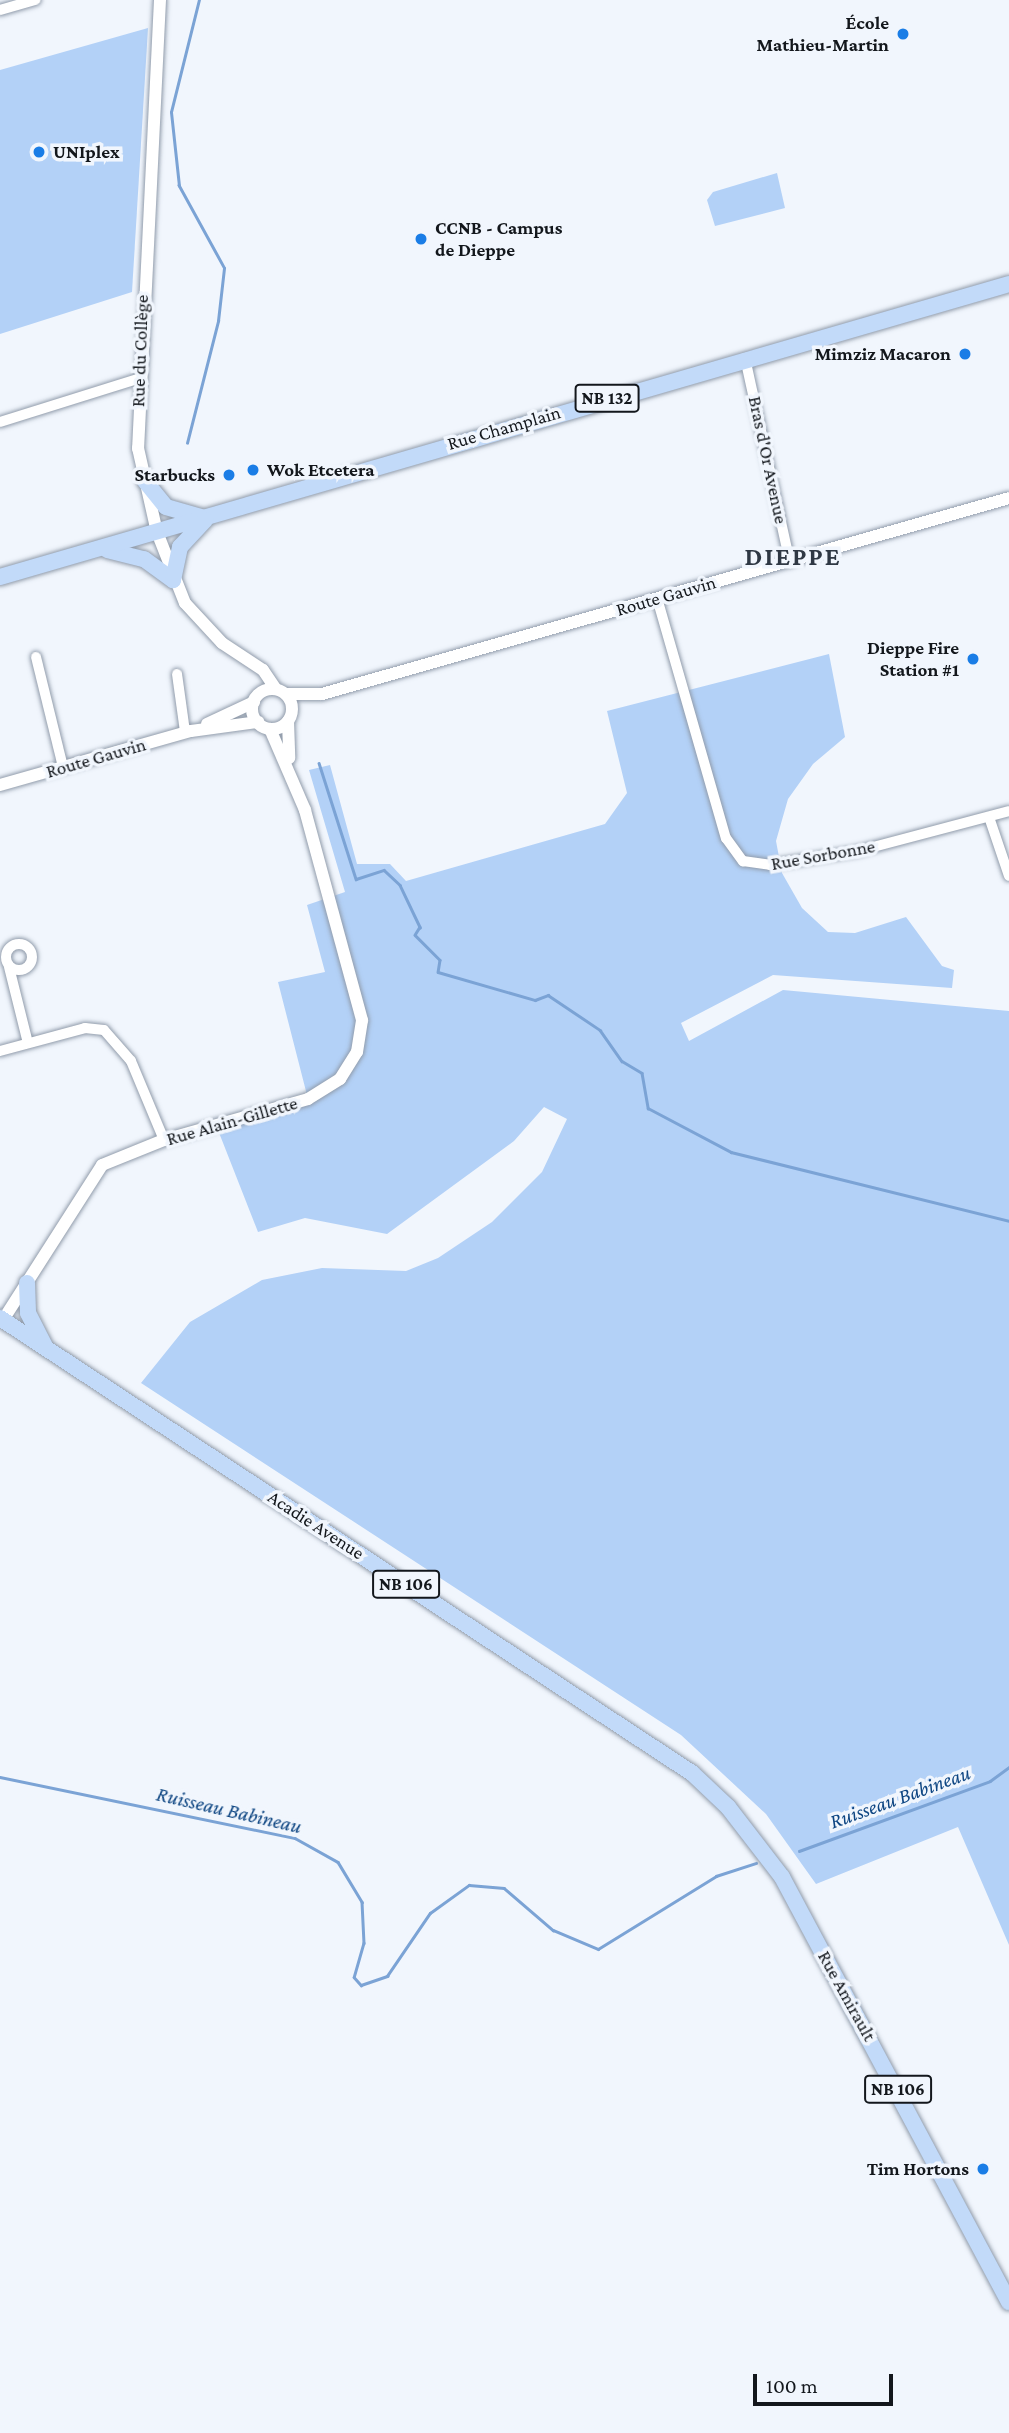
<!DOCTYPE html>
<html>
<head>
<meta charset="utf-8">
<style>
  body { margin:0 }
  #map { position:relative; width:1009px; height:2433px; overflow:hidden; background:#f1f6fd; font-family:"Crimson Pro",serif }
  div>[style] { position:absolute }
  .green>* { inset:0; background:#b3d1f7 }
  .stream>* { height:2.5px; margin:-1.25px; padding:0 1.25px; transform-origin:1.25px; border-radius:1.25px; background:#7ba3d5 }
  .roads { filter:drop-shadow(0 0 2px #919cab) drop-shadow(0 0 2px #919cab) }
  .minor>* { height:10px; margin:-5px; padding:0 5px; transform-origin:5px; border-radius:5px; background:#fff }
  .minor>.ring { margin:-5px; padding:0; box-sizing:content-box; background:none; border:10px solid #fff; border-radius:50% }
  .tertiary>* { height:12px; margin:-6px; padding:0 6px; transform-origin:6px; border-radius:6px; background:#fff }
  .tertiary>.ring { margin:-6px; padding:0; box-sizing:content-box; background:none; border:12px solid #fff; border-radius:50% }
  .primary>* { height:16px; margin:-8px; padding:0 8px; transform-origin:8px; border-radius:8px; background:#c2daf9 }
  .dots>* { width:19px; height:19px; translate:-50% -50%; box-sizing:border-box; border:4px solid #f1f6fd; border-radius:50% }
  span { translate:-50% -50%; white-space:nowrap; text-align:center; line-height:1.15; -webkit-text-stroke:7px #f1f6fd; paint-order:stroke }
  .shield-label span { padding:2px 5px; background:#f1f6fd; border:2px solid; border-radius:5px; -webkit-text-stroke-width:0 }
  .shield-label { font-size:18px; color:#13171c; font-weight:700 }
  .poi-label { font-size:19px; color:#13171c; font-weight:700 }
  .right { translate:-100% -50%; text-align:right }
  .left { translate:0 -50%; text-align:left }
  .street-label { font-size:19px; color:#13171c }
  .water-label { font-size:21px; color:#0d4582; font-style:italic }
  .district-label { font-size:26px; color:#2f3844; font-weight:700; letter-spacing:2px }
  .scale { position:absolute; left:753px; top:2374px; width:140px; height:32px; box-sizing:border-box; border:4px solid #13171c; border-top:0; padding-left:9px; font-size:21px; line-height:24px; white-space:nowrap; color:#13171c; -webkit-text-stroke:5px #f1f6fd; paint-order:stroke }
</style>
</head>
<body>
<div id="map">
  <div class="green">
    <div style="clip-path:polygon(148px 28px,132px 292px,0 334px,0 70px)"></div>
    <div style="clip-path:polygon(777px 173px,785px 208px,715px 226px,707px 200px,713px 192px)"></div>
    <div style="clip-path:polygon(829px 654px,845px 737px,813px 764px,788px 799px,776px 841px,782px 873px,802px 908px,828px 932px,855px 933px,906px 917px,942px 966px,954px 970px,952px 988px,773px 975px,681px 1023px,689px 1041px,783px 990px,1009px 1011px,1009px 1945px,958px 1827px,816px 1884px,766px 1814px,681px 1735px,141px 1383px,190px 1322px,262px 1280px,322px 1268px,406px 1271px,438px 1258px,492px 1222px,542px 1172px,567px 1119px,544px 1107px,514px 1141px,387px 1234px,305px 1218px,258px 1232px,216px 1125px,308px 1099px,278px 982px,325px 972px,307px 905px,345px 892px,309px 770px,330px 765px,357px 864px,390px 864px,406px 881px,605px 824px,627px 793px,607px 711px)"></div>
  </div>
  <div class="stream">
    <div style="left:187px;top:443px;width:126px;rotate:-75.7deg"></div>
    <div style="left:218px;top:321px;width:53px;rotate:-83.5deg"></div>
    <div style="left:224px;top:268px;width:94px;rotate:-118.8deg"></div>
    <div style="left:179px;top:186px;width:74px;rotate:-96.2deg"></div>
    <div style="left:171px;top:112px;width:115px;rotate:-76deg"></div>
    <div style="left:319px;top:763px;width:122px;rotate:72.3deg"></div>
    <div style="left:356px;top:879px;width:29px;rotate:-18deg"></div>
    <div style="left:384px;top:870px;width:22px;rotate:43deg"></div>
    <div style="left:400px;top:885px;width:47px;rotate:64.5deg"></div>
    <div style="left:420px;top:927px;width:9px;rotate:122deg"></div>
    <div style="left:415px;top:935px;width:35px;rotate:45deg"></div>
    <div style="left:440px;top:960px;width:12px;rotate:99deg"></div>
    <div style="left:438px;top:972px;width:101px;rotate:16.1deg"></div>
    <div style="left:535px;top:1000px;width:14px;rotate:-21deg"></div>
    <div style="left:548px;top:995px;width:63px;rotate:33.9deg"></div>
    <div style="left:600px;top:1030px;width:38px;rotate:55deg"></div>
    <div style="left:622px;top:1061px;width:23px;rotate:31deg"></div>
    <div style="left:642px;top:1073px;width:36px;rotate:80deg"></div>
    <div style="left:648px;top:1108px;width:94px;rotate:27.9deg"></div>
    <div style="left:731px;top:1152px;width:286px;rotate:13.9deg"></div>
    <div style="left:0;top:1777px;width:301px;rotate:11.7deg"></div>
    <div style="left:295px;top:1838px;width:49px;rotate:29.2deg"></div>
    <div style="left:338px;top:1862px;width:47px;rotate:59deg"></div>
    <div style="left:362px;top:1902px;width:41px;rotate:87.2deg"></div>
    <div style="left:364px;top:1943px;width:35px;rotate:106deg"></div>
    <div style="left:354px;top:1977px;width:11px;rotate:49deg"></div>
    <div style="left:361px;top:1985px;width:28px;rotate:-19deg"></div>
    <div style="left:387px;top:1976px;width:76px;rotate:-55.7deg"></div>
    <div style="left:430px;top:1913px;width:48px;rotate:-35.7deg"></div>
    <div style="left:469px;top:1885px;width:35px;rotate:5deg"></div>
    <div style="left:504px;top:1888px;width:65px;rotate:40.6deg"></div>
    <div style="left:553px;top:1930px;width:49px;rotate:22.9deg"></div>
    <div style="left:598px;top:1949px;width:139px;rotate:-31.7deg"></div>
    <div style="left:716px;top:1876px;width:42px;rotate:-18deg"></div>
    <div style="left:799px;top:1851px;width:203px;rotate:-20.1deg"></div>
    <div style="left:990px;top:1781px;width:24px;rotate:-36deg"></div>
  </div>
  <div class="roads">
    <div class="minor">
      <div style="left:0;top:10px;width:37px;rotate:-16deg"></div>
      <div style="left:745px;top:358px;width:209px;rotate:77.6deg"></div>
      <div style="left:0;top:422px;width:144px;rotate:-17.4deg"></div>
      <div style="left:657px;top:598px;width:250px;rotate:74deg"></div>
      <div style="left:726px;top:838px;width:29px;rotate:54deg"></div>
      <div style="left:743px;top:861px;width:27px;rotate:8deg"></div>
      <div style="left:770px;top:865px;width:89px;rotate:-9deg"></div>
      <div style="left:858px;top:851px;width:156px;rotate:-14.8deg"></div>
      <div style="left:36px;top:657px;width:113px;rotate:76.2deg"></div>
      <div style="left:177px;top:674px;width:59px;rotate:82.1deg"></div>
      <div style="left:989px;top:817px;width:62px;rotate:71.3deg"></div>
      <div class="ring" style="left:6px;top:944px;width:16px;height:16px"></div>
      <div style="left:9px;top:967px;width:78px;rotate:76deg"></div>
      <div style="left:0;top:1051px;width:88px;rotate:-15.1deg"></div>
      <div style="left:85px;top:1028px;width:19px;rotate:6deg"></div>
      <div style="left:104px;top:1030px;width:41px;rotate:48.9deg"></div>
      <div style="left:131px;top:1061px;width:86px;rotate:67.3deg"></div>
    </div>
    <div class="tertiary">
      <div style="left:160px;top:0;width:449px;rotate:92.8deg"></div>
      <div style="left:138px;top:448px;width:86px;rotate:77.3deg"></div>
      <div style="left:157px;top:532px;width:76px;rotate:68.5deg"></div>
      <div style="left:185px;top:603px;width:54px;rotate:47.2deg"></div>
      <div style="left:222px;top:643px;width:49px;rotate:33.4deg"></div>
      <div style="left:263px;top:670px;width:23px;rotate:56deg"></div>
      <div class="ring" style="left:252px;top:689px;width:28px;height:28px"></div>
      <div style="left:286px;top:694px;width:36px"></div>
      <div style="left:322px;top:694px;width:714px;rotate:-15.92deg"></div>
      <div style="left:288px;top:721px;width:37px;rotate:88deg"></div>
      <div style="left:207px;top:724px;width:52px;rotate:-25.1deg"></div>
      <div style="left:0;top:785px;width:198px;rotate:-15.8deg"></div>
      <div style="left:191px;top:731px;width:68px;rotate:-7.7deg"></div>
      <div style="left:3px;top:1320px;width:184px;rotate:-57.4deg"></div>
      <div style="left:102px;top:1165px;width:67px;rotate:-22deg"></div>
      <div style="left:164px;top:1140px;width:150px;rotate:-15.9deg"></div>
      <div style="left:308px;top:1099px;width:38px;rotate:-32deg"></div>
      <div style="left:340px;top:1079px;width:32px;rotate:-58deg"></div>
      <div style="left:357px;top:1052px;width:32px;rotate:-81deg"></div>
      <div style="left:362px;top:1020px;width:218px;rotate:-105.2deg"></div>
      <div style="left:305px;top:810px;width:88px;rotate:-113.4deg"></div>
    </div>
    <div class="primary">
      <div style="left:145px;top:481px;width:33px;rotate:51deg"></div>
      <div style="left:166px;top:507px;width:40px;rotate:16deg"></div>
      <div style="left:107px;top:550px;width:38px;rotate:14deg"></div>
      <div style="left:144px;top:559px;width:36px;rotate:36deg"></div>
      <div style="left:0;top:577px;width:1051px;rotate:-16.19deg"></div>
      <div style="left:173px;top:580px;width:34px;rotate:-78deg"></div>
      <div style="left:180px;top:547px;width:37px;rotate:-47deg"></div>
      <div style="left:27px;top:1283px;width:30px;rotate:88deg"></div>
      <div style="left:28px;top:1313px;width:37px;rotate:63deg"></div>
      <div style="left:0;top:1318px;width:828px;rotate:33.33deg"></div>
      <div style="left:692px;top:1773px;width:50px;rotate:43.4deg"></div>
      <div style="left:728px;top:1807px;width:88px;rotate:52.4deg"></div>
      <div style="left:782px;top:1877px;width:482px;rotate:61.9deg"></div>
    </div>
  </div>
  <div class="dots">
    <div style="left:903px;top:34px;background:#1a7de6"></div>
    <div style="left:39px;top:152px;background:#1a7de6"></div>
    <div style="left:421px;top:239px;background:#1a7de6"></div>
    <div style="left:965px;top:354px;background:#1a7de6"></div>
    <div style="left:253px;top:470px;background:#1a7de6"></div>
    <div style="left:229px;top:475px;background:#1a7de6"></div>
    <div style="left:973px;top:659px;background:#1a7de6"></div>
    <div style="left:983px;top:2169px;background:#1a7de6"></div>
  </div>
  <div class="shield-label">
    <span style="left:607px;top:398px">NB 132</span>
    <span style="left:406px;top:1584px">NB 106</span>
    <span style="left:898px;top:2089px">NB 106</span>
  </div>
  <div class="poi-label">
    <span class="right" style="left:889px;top:34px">École<br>Mathieu-Martin</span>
    <span class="left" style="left:53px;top:152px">UNIplex</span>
    <span class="left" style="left:435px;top:239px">CCNB - Campus<br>de Dieppe</span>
    <span class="right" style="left:951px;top:354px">Mimziz Macaron</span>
    <span class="left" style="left:267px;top:470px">Wok Etcetera</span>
    <span class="right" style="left:215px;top:475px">Starbucks</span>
    <span class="right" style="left:959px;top:659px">Dieppe Fire<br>Station #1</span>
    <span class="right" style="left:969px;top:2169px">Tim Hortons</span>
  </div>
  <div class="street-label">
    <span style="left:140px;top:351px;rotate:-88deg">Rue du Collège</span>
    <span style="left:504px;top:428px;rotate:-16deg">Rue Champlain</span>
    <span style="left:768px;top:460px;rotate:78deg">Bras d'Or Avenue</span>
    <span style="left:666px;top:596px;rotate:-16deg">Route Gauvin</span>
    <span style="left:96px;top:758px;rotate:-16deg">Route Gauvin</span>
    <span style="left:823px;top:855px;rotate:-10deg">Rue Sorbonne</span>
    <span style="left:232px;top:1121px;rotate:-16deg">Rue Alain-Gillette</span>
    <span style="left:316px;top:1525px;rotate:33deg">Acadie Avenue</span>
    <span style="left:847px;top:1996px;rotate:61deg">Rue Amirault</span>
  </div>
  <div class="water-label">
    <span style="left:900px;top:1797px;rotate:-20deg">Ruisseau Babineau</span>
    <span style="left:229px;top:1810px;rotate:13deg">Ruisseau Babineau</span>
  </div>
  <div class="district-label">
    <span style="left:793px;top:557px">DIEPPE</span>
  </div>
  <div class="scale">100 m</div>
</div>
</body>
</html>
